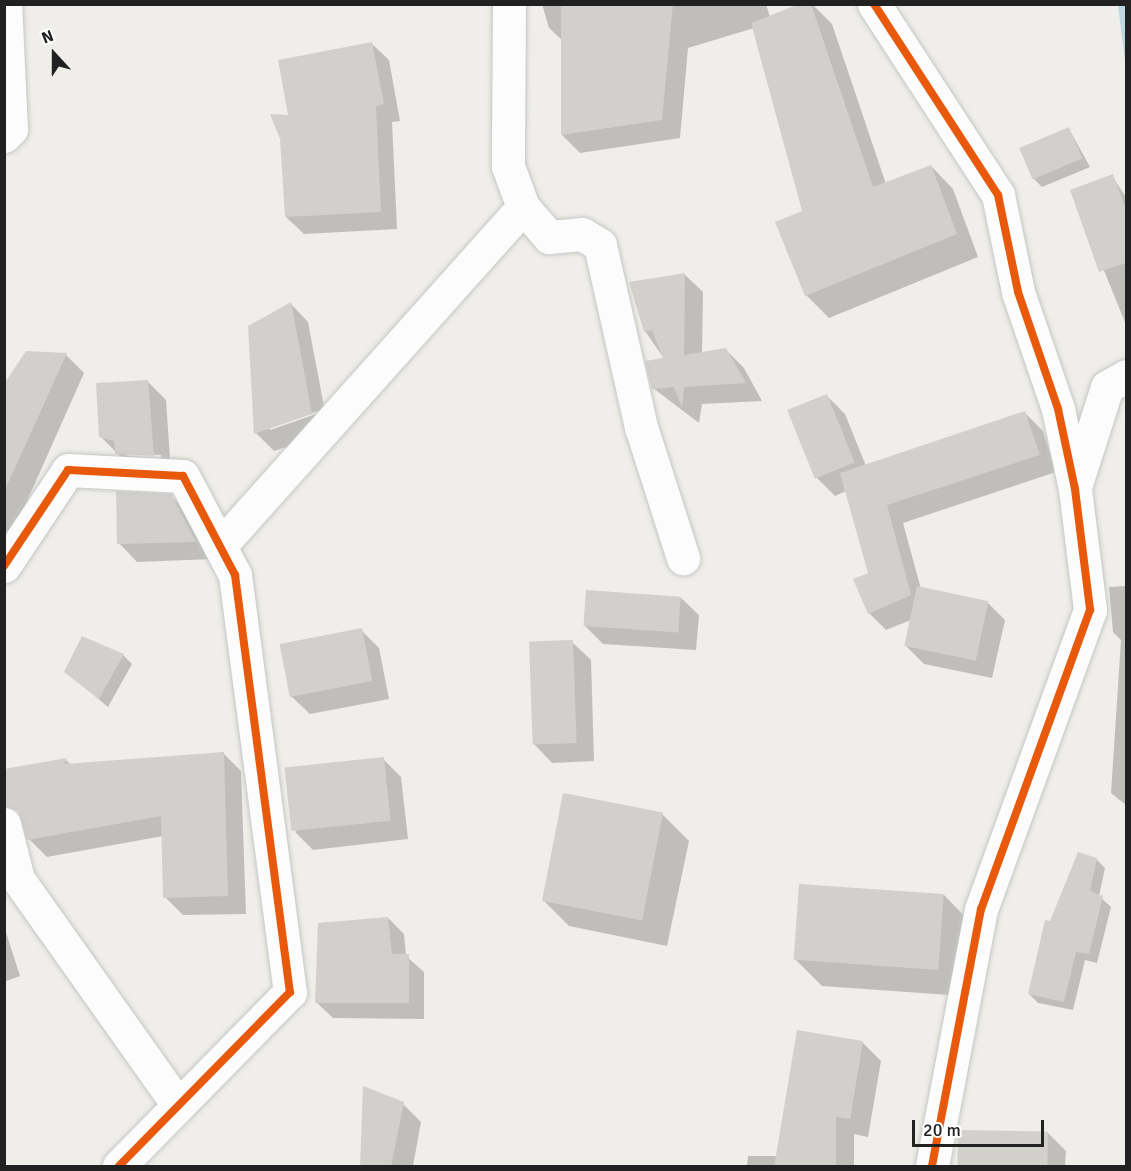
<!DOCTYPE html>
<html>
<head>
<meta charset="utf-8">
<style>
  body { margin:0 }
  #map { position:relative; width:1131px; height:1171px; overflow:hidden; background:#efeeea; font-family:Signika,sans-serif }
  div>[style] { position:absolute }
  .water>* { inset:0; background:#bfd7e0 }
  .shadow>* { inset:0; background:#0003 }
  .building>* { inset:0; background:#d2d0cd; transform-origin:0 0 }
  .roads { filter:drop-shadow(0 0 2px #c6c6c4) drop-shadow(0 0 2px #c6c6c4) }
  .minor>* { height:33px; margin:-16.5px; padding:0 16.5px; transform-origin:16.5px; border-radius:16.5px; background:#fdfcfc }
  .cycleway>* { height:8px; margin:-4px; padding:0 4px; transform-origin:4px; border-radius:4px; background:#e8590c }
  span { translate:-50% -50%; white-space:nowrap; text-align:center; line-height:1.15; -webkit-text-stroke:4.5px #fff; paint-order:stroke }
  .frame { position:absolute; inset:0; border:6px solid #212121; pointer-events:none }
  .north { position:absolute; left:24px; top:24px; width:60px; height:60px; -webkit-text-stroke:4px #fff; paint-order:stroke; rotate:339deg; font-size:16px; font-weight:700; line-height:24px; text-align:center; color:#212121 }
  .north::after { content:''; display:block; margin:auto; width:21px; height:27px; background:#212121; clip-path:polygon(50% 0,100% 100%,50% 72%,0 100%) }
  .scale { position:absolute; left:912px; top:1120px; width:132px; height:27px; box-sizing:border-box; border:3px solid #212121; border-top:0; padding-left:8px; font-size:18px; line-height:21px; white-space:nowrap; color:#212121; -webkit-text-stroke:4px #fff; paint-order:stroke }
</style>
</head>
<body>
<div id="map">
  <div class="water">
    <div style="clip-path:polygon(1118px 5px,1126px 5px,1126px 70px)"></div>
  </div>
  <div class="shadow">
    <div style="clip-path:polygon(542px 4px,766px 4px,770px 17px,812px 4px,832px 24px,886px 184px,931px 166px,953px 189px,978px 257px,829px 318px,806px 295px,804px 212px,754px 28px,688px 48px,680px 138px,580px 153px,562px 135px,563px 41px,549px 28px)"></div>
    <div style="clip-path:polygon(371px 43px,389px 60px,400px 121px,392px 122px,397px 229px,304px 234px,286px 217px)"></div>
    <div style="clip-path:polygon(1069px 129px,1090px 167px,1042px 187px,1033px 178px)"></div>
    <div style="clip-path:polygon(1112px 176px,1126px 197px,1126px 325px,1072px 191px)"></div>
    <div style="clip-path:polygon(684px 274px,703px 292px,702px 353px,725px 349px,744px 368px,762px 401px,702px 404px,699px 423px,653px 388px,665px 360px,645px 331px)"></div>
    <div style="clip-path:polygon(evenodd,291px 304px,308px 322px,329px 433px,274px 451px,256px 433px,250px 327px,291px 304px,318px 411px,319px 413px,270px 430px,270px 427px,318px 411px)"></div>
    <div style="clip-path:polygon(66px 355px,84px 373px,4px 553px,4px 387px)"></div>
    <div style="clip-path:polygon(evenodd,148px 382px,166px 400px,171px 473px,135px 471px,100px 436px,148px 382px,124px 453px,161px 455px,161px 458px,128px 456px,124px 453px)"></div>
    <div style="clip-path:polygon(827px 396px,845px 414px,866px 466px,1025px 413px,1043px 431px,1056px 472px,903px 523px,921px 589px,987px 602px,1005px 620px,992px 678px,924px 664px,906px 646px,911px 620px,886px 630px,869px 613px,870px 574px,846px 491px,835px 496px,817px 478px)"></div>
    <div style="clip-path:polygon(171px 496px,189px 514px,213px 559px,137px 562px,119px 543px)"></div>
    <div style="clip-path:polygon(1126px 586px,1126px 805px,1111px 793px,1121px 640px,1113px 632px,1109px 587px)"></div>
    <div style="clip-path:polygon(680px 597px,699px 615px,696px 650px,603px 644px,585px 626px)"></div>
    <div style="clip-path:polygon(361px 630px,379px 648px,389px 699px,310px 714px,291px 696px)"></div>
    <div style="clip-path:polygon(572px 642px,591px 660px,594px 761px,552px 763px,534px 744px)"></div>
    <div style="clip-path:polygon(123px 655px,132px 664px,108px 707px,66px 672px)"></div>
    <div style="clip-path:polygon(223px 753px,241px 771px,246px 914px,183px 915px,165px 897px,163px 836px,47px 857px,29px 839px,11px 770px,66px 760px,71px 765px)"></div>
    <div style="clip-path:polygon(383px 759px,401px 777px,408px 839px,313px 850px,295px 832px)"></div>
    <div style="clip-path:polygon(662px 814px,689px 841px,667px 946px,569px 926px,543px 900px)"></div>
    <div style="clip-path:polygon(1096px 859px,1105px 868px,1099px 896px,1111px 907px,1097px 963px,1085px 960px,1073px 1010px,1038px 1003px,1029px 994px,1051px 923px)"></div>
    <div style="clip-path:polygon(944px 895px,970px 922px,964px 996px,822px 986px,796px 960px)"></div>
    <div style="clip-path:polygon(388px 918px,404px 934px,406px 956px,424px 972px,424px 1019px,333px 1018px,317px 1003px)"></div>
    <div style="clip-path:polygon(4px 926px,20px 976px,4px 982px)"></div>
    <div style="clip-path:polygon(862px 1042px,881px 1061px,868px 1137px,854px 1134px,854px 1166px,747px 1166px,748px 1156px,777px 1156px)"></div>
    <div style="clip-path:polygon(403px 1104px,421px 1122px,413px 1166px,361px 1166px)"></div>
    <div style="clip-path:polygon(1048px 1133px,1066px 1151px,1065px 1166px,957px 1166px)"></div>
  </div>
  <div class="building">
    <div style="clip-path:polygon(561px 4px,673px 4px,662px 120px,561px 135px)"></div>
    <div style="clip-path:polygon(799px 4px,811px 4px,873px 187px,931px 165px,957px 234px,805px 296px,775px 222px,802px 211px,751px 23px)"></div>
    <div style="clip-path:polygon(372px 42px,384px 104px,376px 106px,381px 212px,285px 217px,280px 139px,270px 114px,288px 115px,278px 60px)"></div>
    <div style="left:1069px;top:127px;width:34px;height:54px;rotate:67deg"></div>
    <div style="clip-path:polygon(1113px 174px,1126px 210px,1126px 263px,1099px 272px,1070px 190px)"></div>
    <div style="clip-path:polygon(685px 273px,684px 355px,726px 348px,746px 383px,684px 387px,682px 408px,674px 387px,652px 389px,645px 361px,663px 358px,652px 330px,644px 332px,629px 282px)"></div>
    <div style="clip-path:polygon(291px 302px,312px 414px,254px 434px,248px 326px)"></div>
    <div style="clip-path:polygon(26px 351px,67px 353px,5px 490px,4px 384px)"></div>
    <div style="clip-path:polygon(148px 380px,154px 456px,115px 454px,114px 441px,99px 437px,96px 383px)"></div>
    <div style="left:827px;top:394px;width:74px;height:43px;rotate:68deg"></div>
    <div style="clip-path:polygon(1025px 411px,1040px 455px,887px 505px,911px 595px,868px 614px,853px 579px,868px 573px,840px 473px)"></div>
    <div style="clip-path:polygon(116px 491px,171px 494px,196px 542px,117px 544px)"></div>
    <div style="left:917px;top:586px;width:73px;height:61px;rotate:12deg"></div>
    <div style="left:586px;top:590px;width:95px;height:36px;rotate:4deg"></div>
    <div style="left:362px;top:628px;width:54px;height:84px;rotate:79deg"></div>
    <div style="clip-path:polygon(82px 636px,124px 654px,99px 699px,64px 672px)"></div>
    <div style="left:573px;top:640px;width:103px;height:44px;rotate:88deg"></div>
    <div style="clip-path:polygon(224px 752px,228px 896px,163px 898px,161px 816px,27px 840px,18px 811px,4px 806px,4px 769px,67px 758px,64px 764px)"></div>
    <div style="left:384px;top:757px;width:64px;height:100px;rotate:84deg"></div>
    <div style="left:563px;top:793px;width:102px;height:110px;rotate:11deg"></div>
    <div style="clip-path:polygon(1078px 852px,1097px 858px,1090px 891px,1103px 896px,1089px 954px,1076px 952px,1064px 1002px,1028px 994px,1045px 920px,1050px 921px)"></div>
    <div style="left:799px;top:884px;width:145px;height:76px;rotate:4deg"></div>
    <div style="clip-path:polygon(388px 917px,392px 954px,409px 954px,409px 1003px,315px 1003px,318px 923px)"></div>
    <div style="clip-path:polygon(797px 1030px,863px 1041px,850px 1119px,836px 1117px,836px 1167px,774px 1167px)"></div>
    <div style="clip-path:polygon(363px 1086px,404px 1102px,391px 1167px,360px 1167px)"></div>
    <div style="left:958px;top:1130px;width:90px;height:37px;rotate:1deg"></div>
  </div>
  <div class="roads">
    <div class="minor">
      <div style="left:509px;top:4px;width:162px;rotate:90.4deg"></div>
      <div style="left:508px;top:166px;width:44px;rotate:69.9deg"></div>
      <div style="left:523px;top:207px;width:40px;rotate:49deg"></div>
      <div style="left:549px;top:237px;width:33px;rotate:-5deg"></div>
      <div style="left:582px;top:234px;width:21px;rotate:31deg"></div>
      <div style="left:600px;top:245px;width:187px;rotate:77.3deg"></div>
      <div style="left:641px;top:427px;width:138px;rotate:72.2deg"></div>
      <div style="left:874px;top:4px;width:228px;rotate:57deg"></div>
      <div style="left:998px;top:195px;width:99px;rotate:78.3deg"></div>
      <div style="left:1018px;top:292px;width:124px;rotate:71.1deg"></div>
      <div style="left:1058px;top:409px;width:82px;rotate:78deg"></div>
      <div style="left:1075px;top:489px;width:122px;rotate:82.9deg"></div>
      <div style="left:1090px;top:610px;width:318px;rotate:110deg"></div>
      <div style="left:981px;top:909px;width:262px;rotate:100.8deg"></div>
      <div style="left:4px;top:136px;width:10px;rotate:-45deg"></div>
      <div style="left:11px;top:129px;width:125px;rotate:-92.7deg"></div>
      <div style="left:1076px;top:484px;width:102px;rotate:-72.3deg"></div>
      <div style="left:1107px;top:387px;width:22px;rotate:-30deg"></div>
      <div style="left:220px;top:546px;width:455px;rotate:-48.2deg"></div>
      <div style="left:4px;top:566px;width:115px;rotate:-56.3deg"></div>
      <div style="left:68px;top:470px;width:115px;rotate:3deg"></div>
      <div style="left:183px;top:476px;width:112px;rotate:62.3deg"></div>
      <div style="left:235px;top:575px;width:421px;rotate:82.5deg"></div>
      <div style="left:290px;top:992px;width:244px;rotate:134.5deg"></div>
      <div style="left:4px;top:824px;width:57px;rotate:75.7deg"></div>
      <div style="left:18px;top:879px;width:277px;rotate:54.7deg"></div>
    </div>
  </div>
  <div class="cycleway">
    <div style="left:874px;top:4px;width:228px;rotate:57deg"></div>
    <div style="left:998px;top:195px;width:99px;rotate:78.3deg"></div>
    <div style="left:1018px;top:292px;width:124px;rotate:71.1deg"></div>
    <div style="left:1058px;top:409px;width:82px;rotate:78deg"></div>
    <div style="left:1075px;top:489px;width:122px;rotate:82.9deg"></div>
    <div style="left:1090px;top:610px;width:318px;rotate:110deg"></div>
    <div style="left:981px;top:909px;width:262px;rotate:100.8deg"></div>
    <div style="left:4px;top:566px;width:115px;rotate:-56.3deg"></div>
    <div style="left:68px;top:470px;width:115px;rotate:3deg"></div>
    <div style="left:183px;top:476px;width:112px;rotate:62.3deg"></div>
    <div style="left:235px;top:575px;width:421px;rotate:82.5deg"></div>
    <div style="left:290px;top:992px;width:244px;rotate:134.5deg"></div>
  </div>
  <div class="frame"></div>
  <div class="north">N</div>
  <div class="scale">20 m</div>
</div>
</body>
</html>
